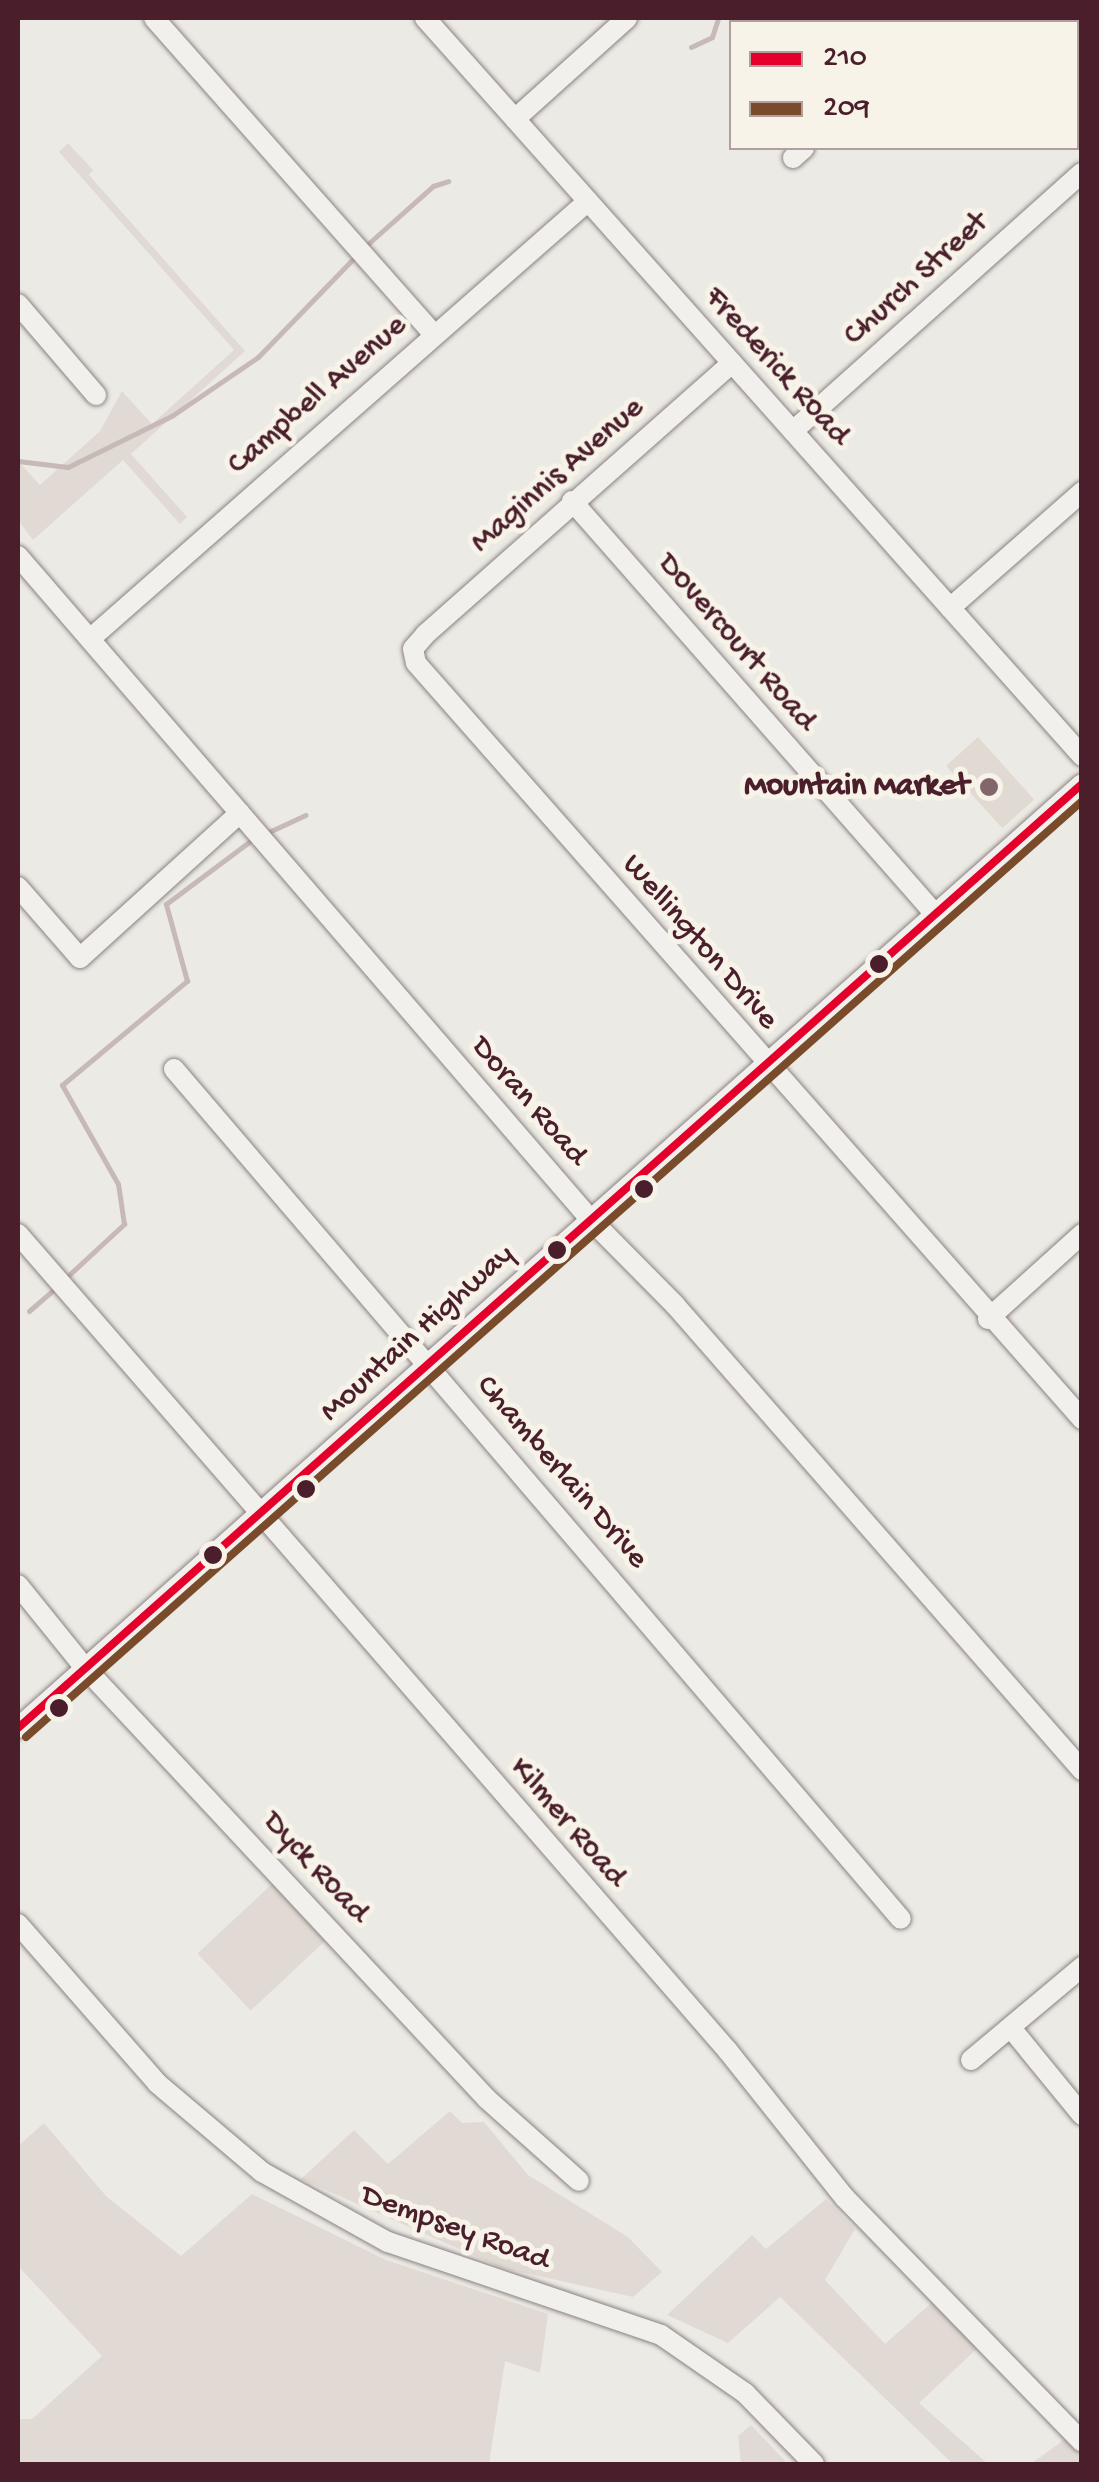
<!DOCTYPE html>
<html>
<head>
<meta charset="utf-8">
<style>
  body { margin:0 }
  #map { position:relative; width:1099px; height:2482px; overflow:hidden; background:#eceae4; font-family:"Gochi Hand",sans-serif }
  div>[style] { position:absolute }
  .built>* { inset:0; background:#e1dad3; transform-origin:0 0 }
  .green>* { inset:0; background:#e1dad4; transform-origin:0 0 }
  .stream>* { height:5px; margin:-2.5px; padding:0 2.5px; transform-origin:2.5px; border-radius:2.5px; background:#c7b9b6 }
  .roads { filter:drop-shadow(0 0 2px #8b8282) drop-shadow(0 0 2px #8b8282) }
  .minor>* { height:20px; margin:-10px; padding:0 10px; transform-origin:10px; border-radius:10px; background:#f1f0ec }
  .bus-1>* { height:8px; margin:-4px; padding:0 4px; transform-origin:4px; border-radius:4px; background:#e4002b }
  .bus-2>* { height:8px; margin:-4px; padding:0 4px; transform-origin:4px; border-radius:4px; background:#7a4b2a }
  .dots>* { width:28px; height:28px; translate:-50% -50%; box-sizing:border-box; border:5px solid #f7f3e8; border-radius:50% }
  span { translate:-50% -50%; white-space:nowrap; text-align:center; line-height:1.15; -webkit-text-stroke:10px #f7f3e8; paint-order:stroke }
  .street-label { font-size:32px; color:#4a1f2b }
  .poi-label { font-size:32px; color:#4a1f2b; font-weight:700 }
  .right { translate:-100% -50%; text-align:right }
  .frame { position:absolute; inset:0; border:20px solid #4a1f2b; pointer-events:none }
  .legend { position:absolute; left:729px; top:20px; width:350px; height:130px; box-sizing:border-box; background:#f7f3e8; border:2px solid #b29e9c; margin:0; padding:12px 18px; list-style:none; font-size:30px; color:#4a1f2b }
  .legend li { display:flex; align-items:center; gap:20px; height:50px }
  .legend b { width:50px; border:2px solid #b29e9c }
</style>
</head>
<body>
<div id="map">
  <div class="built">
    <div style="left:978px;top:737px;width:84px;height:43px;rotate:48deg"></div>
  </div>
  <div class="green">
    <div style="clip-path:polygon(68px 143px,93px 170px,89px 175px,245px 351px,131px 454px,187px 517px,180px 524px,123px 460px,33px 540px,18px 520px,18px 461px,40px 485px,100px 431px,122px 391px,152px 424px,234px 350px,59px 152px)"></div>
    <div style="left:272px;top:1884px;width:78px;height:102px;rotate:47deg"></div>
    <div style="clip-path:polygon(450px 2111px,462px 2123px,484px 2122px,528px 2175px,628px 2237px,662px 2272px,633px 2297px,502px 2268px,301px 2179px,354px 2130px,388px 2164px)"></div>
    <div style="clip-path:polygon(44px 2123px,106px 2196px,181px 2256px,252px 2194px,386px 2260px,548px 2314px,540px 2373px,505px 2361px,489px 2464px,18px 2464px,18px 2419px,32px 2419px,102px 2356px,18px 2266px,18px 2146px)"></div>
    <div style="clip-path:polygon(826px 2199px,855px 2229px,825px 2280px,885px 2344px,938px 2297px,983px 2343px,919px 2403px,988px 2464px,953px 2464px,780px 2297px,728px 2343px,667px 2315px,752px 2235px,766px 2249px)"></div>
    <div style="clip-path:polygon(751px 2425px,788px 2464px,741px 2464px,738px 2436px)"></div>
    <div style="clip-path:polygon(1069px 2436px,1081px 2449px,1081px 2464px,1031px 2464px)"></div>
  </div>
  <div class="stream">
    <div style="left:691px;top:47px;width:23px;rotate:-25deg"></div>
    <div style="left:712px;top:37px;width:20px;rotate:-72deg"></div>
    <div style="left:369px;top:243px;width:86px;rotate:-41.7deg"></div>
    <div style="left:433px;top:186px;width:16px;rotate:-18deg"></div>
    <div style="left:18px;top:461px;width:50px;rotate:6.8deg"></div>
    <div style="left:68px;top:467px;width:117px;rotate:-26.3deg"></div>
    <div style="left:173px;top:415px;width:103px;rotate:-34.3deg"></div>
    <div style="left:258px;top:357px;width:135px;rotate:-45.9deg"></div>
    <div style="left:271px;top:831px;width:38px;rotate:-25deg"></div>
    <div style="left:70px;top:1274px;width:74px;rotate:-42.8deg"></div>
    <div style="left:124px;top:1224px;width:40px;rotate:-98.5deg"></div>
    <div style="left:118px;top:1184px;width:114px;rotate:-119.5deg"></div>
    <div style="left:62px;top:1085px;width:163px;rotate:-39.8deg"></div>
    <div style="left:187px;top:981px;width:80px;rotate:-105.3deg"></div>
    <div style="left:166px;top:904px;width:104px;rotate:-36.8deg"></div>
    <div style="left:29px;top:1311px;width:30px;rotate:-41deg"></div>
  </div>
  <div class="roads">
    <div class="minor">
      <div style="left:154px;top:18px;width:423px;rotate:48.5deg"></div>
      <div style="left:425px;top:18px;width:988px;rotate:48.32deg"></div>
      <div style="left:945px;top:22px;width:7px;rotate:-34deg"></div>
      <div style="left:515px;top:119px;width:151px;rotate:-42deg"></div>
      <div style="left:793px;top:158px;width:15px;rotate:-42deg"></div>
      <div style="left:18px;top:304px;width:120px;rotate:49.4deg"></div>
      <div style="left:732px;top:363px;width:410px;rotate:138.5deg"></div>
      <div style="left:425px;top:635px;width:18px;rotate:131deg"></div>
      <div style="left:413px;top:649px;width:14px;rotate:78deg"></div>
      <div style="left:416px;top:663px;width:1008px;rotate:48.62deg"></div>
      <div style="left:793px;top:431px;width:387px;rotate:-41.8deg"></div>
      <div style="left:572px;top:501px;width:550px;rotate:48.69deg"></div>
      <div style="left:18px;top:556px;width:876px;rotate:49.21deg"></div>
      <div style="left:590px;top:1219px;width:121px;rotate:45.3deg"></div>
      <div style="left:675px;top:1305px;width:618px;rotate:48.81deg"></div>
      <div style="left:950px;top:608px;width:176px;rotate:-41.3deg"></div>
      <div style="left:90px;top:639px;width:663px;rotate:-41.33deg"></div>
      <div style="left:18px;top:887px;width:94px;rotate:48.9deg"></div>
      <div style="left:80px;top:958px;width:216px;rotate:-42.2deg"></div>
      <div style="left:174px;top:1069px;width:1118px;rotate:49.46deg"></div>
      <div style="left:18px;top:1234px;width:1082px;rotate:49.01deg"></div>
      <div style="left:728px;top:2051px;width:188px;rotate:51.5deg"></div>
      <div style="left:845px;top:2198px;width:340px;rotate:45.8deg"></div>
      <div style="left:988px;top:1319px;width:127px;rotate:-42.1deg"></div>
      <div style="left:18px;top:1585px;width:107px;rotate:51.1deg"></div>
      <div style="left:85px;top:1668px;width:589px;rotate:46.99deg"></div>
      <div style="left:487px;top:2099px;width:123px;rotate:41.7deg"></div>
      <div style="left:18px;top:1728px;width:1422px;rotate:-41.58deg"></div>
      <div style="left:18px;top:1924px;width:211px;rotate:48.8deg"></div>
      <div style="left:157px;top:2083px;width:138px;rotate:40.3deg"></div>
      <div style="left:262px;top:2172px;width:144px;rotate:29.1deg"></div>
      <div style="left:388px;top:2242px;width:288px;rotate:18.8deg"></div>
      <div style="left:661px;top:2335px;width:102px;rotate:34.6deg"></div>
      <div style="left:745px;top:2393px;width:99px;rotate:45.8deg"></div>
      <div style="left:1011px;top:2028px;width:112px;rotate:50.8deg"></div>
      <div style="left:971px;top:2060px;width:145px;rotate:-40deg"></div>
    </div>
  </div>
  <div class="bus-1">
    <div style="left:18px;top:1728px;width:1422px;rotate:-41.58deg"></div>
  </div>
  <div class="bus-2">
    <div style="left:26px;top:1737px;width:1411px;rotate:-41.55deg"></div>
  </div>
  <div class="dots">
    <div style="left:989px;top:787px;background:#83666c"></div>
    <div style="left:879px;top:964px;background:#4a1f2b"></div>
    <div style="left:644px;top:1189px;background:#4a1f2b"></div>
    <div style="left:557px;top:1250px;background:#4a1f2b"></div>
    <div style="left:306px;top:1489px;background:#4a1f2b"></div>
    <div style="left:213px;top:1555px;background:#4a1f2b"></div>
    <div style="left:59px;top:1708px;background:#4a1f2b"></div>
  </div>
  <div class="street-label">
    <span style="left:917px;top:280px;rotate:-42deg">Church Street</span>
    <span style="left:776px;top:367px;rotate:48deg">Frederick Road</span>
    <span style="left:318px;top:396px;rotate:-41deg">Campbell Avenue</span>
    <span style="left:558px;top:476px;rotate:-41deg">Maginnis Avenue</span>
    <span style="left:736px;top:643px;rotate:49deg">Dovercourt Road</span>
    <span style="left:699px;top:943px;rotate:49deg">Wellington Drive</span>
    <span style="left:528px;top:1102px;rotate:49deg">Doran Road</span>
    <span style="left:418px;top:1334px;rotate:-42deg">Mountain Highway</span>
    <span style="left:561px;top:1473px;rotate:49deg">Chamberlain Drive</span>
    <span style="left:567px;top:1823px;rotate:49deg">Kilmer Road</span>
    <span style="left:315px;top:1868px;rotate:47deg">Dyck Road</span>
    <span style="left:455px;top:2229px;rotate:20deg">Dempsey Road</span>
  </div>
  <div class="poi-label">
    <span class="right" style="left:969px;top:787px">Mountain Market</span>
  </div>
  <div class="frame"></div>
  <ul class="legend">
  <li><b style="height:12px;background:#e4002b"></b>210</li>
  <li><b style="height:12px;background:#7a4b2a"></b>209</li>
  </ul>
</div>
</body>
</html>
